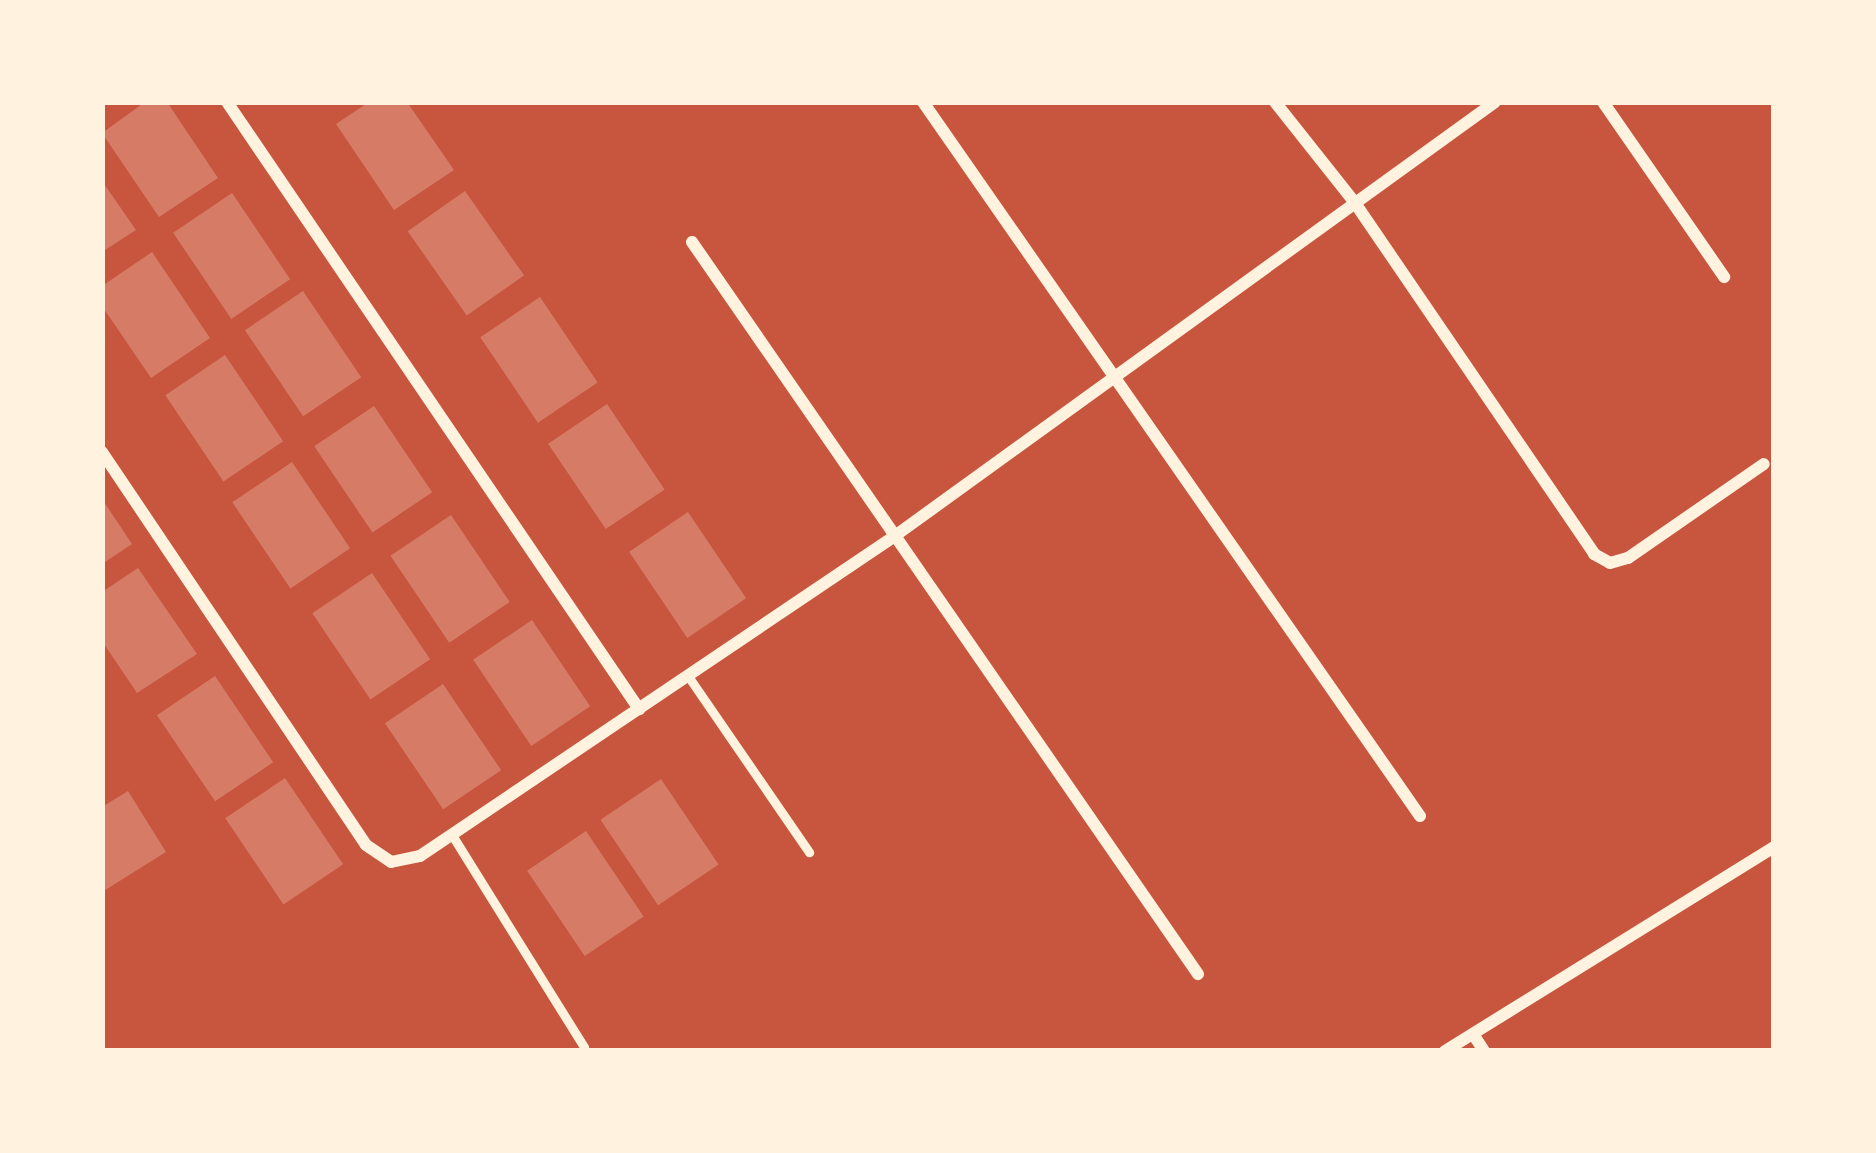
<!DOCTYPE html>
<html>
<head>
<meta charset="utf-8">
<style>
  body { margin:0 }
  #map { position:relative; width:1876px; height:1153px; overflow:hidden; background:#c8553d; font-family:"Titillium Web",sans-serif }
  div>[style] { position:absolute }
  .building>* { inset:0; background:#d67c66; transform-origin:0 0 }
  .service>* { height:9px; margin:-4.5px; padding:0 4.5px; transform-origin:4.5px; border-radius:4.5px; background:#fff3e0 }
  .minor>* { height:12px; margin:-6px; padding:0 6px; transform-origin:6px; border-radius:6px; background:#fff3e0 }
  span { translate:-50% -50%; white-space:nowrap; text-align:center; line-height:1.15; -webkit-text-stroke:9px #fff3e0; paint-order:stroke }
  .frame { position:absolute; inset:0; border:105px solid #fff3e0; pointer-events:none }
</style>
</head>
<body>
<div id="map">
  <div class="building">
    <div style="clip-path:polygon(145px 102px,167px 102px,218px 178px,159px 217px,102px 133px)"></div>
    <div style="clip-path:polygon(369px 102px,407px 102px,454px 170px,394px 210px,336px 124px)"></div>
    <div style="clip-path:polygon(102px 181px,136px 230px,102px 252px)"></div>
    <div style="left:465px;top:191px;width:103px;height:70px;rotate:55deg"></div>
    <div style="left:232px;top:193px;width:104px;height:71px;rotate:56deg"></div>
    <div style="clip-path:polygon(152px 252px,210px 338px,151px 378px,102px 306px,102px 286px)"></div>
    <div style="left:303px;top:291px;width:104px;height:70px;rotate:56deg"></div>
    <div style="left:540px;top:297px;width:103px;height:72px;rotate:56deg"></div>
    <div style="left:225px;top:355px;width:104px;height:72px;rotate:56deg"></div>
    <div style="left:607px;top:404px;width:103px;height:71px;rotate:56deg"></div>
    <div style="left:374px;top:406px;width:104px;height:72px;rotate:56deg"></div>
    <div style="left:292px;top:462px;width:104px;height:72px;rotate:56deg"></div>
    <div style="clip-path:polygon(102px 499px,132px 544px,102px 564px)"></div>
    <div style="left:688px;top:512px;width:104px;height:71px;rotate:56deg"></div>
    <div style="left:451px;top:515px;width:105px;height:73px;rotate:56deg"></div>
    <div style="clip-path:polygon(138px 568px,197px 654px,137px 693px,102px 641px,102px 592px)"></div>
    <div style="left:372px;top:573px;width:104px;height:72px;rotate:56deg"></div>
    <div style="left:532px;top:620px;width:104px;height:71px;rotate:56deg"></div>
    <div style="left:215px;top:676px;width:104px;height:70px;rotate:56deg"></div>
    <div style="left:443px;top:684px;width:104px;height:70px;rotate:56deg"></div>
    <div style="left:285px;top:778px;width:104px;height:72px;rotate:56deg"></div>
    <div style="left:661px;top:779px;width:103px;height:73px;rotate:56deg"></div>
    <div style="clip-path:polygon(128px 791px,166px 852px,102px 892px,102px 807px)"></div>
    <div style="left:586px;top:831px;width:103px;height:71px;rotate:56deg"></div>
  </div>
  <div class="service">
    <div style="left:688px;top:676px;width:214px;rotate:55.5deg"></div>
    <div style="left:452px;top:835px;width:250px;rotate:58.1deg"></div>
  </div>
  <div class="minor">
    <div style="left:227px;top:102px;width:734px;rotate:55.83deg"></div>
    <div style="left:923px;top:102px;width:870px;rotate:55.16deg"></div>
    <div style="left:1275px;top:102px;width:129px;rotate:51.6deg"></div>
    <div style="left:1355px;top:203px;width:425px;rotate:55.7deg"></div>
    <div style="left:1594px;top:554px;width:18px;rotate:29deg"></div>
    <div style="left:1610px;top:563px;width:19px;rotate:-16deg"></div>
    <div style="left:1628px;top:558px;width:165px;rotate:-34.7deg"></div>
    <div style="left:1603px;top:102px;width:213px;rotate:55.3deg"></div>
    <div style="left:692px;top:242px;width:890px;rotate:55.35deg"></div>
    <div style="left:102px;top:452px;width:473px;rotate:56.1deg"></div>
    <div style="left:366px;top:845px;width:30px;rotate:34deg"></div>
    <div style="left:391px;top:862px;width:30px;rotate:-12deg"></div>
    <div style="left:420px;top:856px;width:569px;rotate:-33.97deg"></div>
    <div style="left:892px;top:538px;width:744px;rotate:-35.87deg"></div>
    <div style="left:1473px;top:1034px;width:20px;rotate:57deg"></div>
    <div style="left:1445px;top:1051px;width:387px;rotate:-31.8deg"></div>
  </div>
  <div class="frame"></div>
</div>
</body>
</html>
